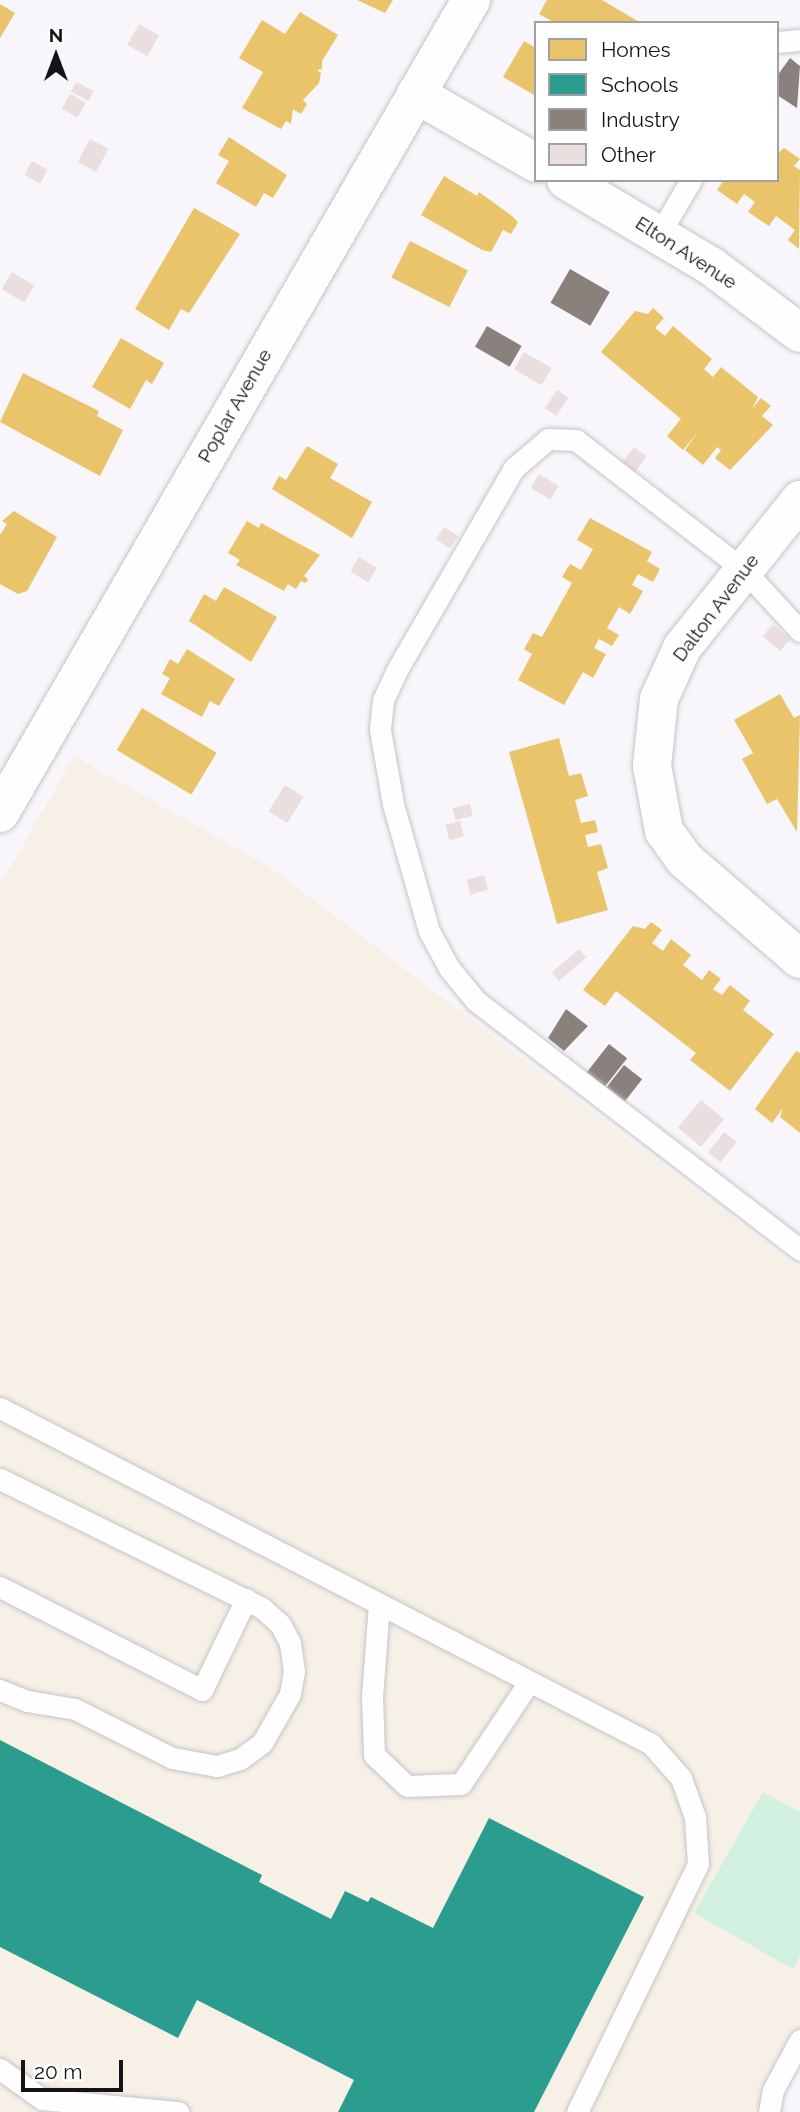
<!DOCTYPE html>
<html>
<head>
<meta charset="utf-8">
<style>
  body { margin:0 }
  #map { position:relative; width:800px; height:2112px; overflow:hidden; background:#f8f6fa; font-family:Raleway,sans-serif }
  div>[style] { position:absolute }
  .education>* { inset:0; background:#f6f0e6 }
  .green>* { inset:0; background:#d2f0df }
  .homes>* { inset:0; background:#e9c46a; transform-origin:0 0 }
  .schools>* { inset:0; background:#2a9d8f }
  .industry>* { inset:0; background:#8a817c; transform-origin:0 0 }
  .building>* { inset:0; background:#ebdedf; transform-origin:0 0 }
  .roads { filter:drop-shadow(0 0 2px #c6c4c7) drop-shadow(0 0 2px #c6c4c7) }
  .service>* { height:21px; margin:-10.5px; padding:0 10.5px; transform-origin:10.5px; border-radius:10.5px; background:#fefefe }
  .minor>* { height:38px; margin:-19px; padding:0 19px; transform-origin:19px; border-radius:19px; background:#fefefe }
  span { translate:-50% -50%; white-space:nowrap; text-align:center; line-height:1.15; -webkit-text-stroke:7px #fff; paint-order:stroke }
  .street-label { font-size:19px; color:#141315 }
  .legend { position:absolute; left:534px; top:21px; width:245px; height:161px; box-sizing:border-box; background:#fff; border:2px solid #a1a1a1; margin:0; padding:9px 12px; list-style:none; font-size:21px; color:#141315 }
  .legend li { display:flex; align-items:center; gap:14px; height:35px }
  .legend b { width:35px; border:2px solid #a1a1a1 }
  .north { position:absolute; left:21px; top:21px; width:70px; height:70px; -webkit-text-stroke:5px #fff; paint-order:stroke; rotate:0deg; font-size:19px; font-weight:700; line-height:28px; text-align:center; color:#141315 }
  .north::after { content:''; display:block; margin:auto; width:24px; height:32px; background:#141315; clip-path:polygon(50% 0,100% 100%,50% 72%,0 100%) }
  .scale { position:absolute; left:21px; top:2060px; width:102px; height:32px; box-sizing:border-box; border:4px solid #141315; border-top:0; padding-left:9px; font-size:21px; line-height:24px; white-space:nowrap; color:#141315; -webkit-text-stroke:5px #fff; paint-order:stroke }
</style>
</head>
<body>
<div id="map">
  <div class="education">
    <div style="clip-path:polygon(74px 756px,274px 870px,800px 1269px,800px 2032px,754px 2112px,0 2112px,0 885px)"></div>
  </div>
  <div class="green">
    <div style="clip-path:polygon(763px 1792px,800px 1812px,800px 1956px,793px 1969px,694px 1913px)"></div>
  </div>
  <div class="homes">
    <div style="clip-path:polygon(357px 0,393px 0,385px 13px)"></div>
    <div style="clip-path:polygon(547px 0,602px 0,641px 23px,555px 23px,539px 14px)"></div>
    <div style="clip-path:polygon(0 4px,15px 13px,0 38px)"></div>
    <div style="clip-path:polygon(300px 12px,338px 35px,322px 61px,322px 69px,317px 70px,321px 73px,319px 83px,303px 100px,307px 104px,301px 114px,293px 109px,291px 124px,286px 121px,281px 129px,242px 108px,263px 72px,239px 58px,262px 20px,285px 34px)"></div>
    <div style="clip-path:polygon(524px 41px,536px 48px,536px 96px,503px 77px)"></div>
    <div style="clip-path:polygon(229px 137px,287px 175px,273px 198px,264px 193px,256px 207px,216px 183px,229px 161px,218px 155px)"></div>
    <div style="clip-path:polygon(784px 148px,800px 159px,794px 166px,800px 170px,799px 249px,788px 240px,795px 230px,776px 216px,769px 226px,748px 212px,755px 202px,744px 194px,737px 204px,717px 190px,724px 180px,777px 180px,777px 154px)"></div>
    <div style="clip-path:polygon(444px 176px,477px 196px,479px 192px,512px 216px,518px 222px,511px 234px,503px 230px,491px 252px,482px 250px,421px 215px)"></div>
    <div style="clip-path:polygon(194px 208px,240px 234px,189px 313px,181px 309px,169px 330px,135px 309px)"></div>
    <div style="left:410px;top:241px;width:65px;height:41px;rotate:27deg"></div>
    <div style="clip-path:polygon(653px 308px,664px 318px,655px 328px,665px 336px,673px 326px,712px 359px,704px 369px,713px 377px,721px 367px,758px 397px,752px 409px,761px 398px,771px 406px,762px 416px,773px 425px,730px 470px,715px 458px,721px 450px,717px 447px,703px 465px,685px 450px,699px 431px,683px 450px,667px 436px,681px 419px,601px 352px,635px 311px,648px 314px)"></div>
    <div style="clip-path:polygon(121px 338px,164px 363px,152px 384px,146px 380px,130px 409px,92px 387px)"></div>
    <div style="clip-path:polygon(23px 373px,99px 411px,97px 416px,123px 430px,100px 476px,0 422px)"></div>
    <div style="clip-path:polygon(307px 446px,338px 464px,330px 478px,372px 502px,352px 538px,272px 489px,279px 476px,286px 480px)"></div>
    <div style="clip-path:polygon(14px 511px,57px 537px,27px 591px,18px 594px,0 584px,0 535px,7px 524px,2px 521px)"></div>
    <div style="clip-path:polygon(590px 518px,652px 552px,647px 561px,660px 569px,653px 582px,638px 574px,632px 585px,643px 591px,630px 614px,619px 607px,607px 628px,619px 635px,612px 646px,599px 639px,594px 648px,606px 654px,593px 678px,583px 672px,564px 705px,518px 680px,532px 654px,524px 649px,533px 633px,542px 637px,572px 583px,562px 577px,570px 564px,581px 570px,593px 549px,577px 540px)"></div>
    <div style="clip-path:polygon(247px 521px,259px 528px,261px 523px,320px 555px,304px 576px,308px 579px,306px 583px,301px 581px,296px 589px,288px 584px,284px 591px,236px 565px,240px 560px,228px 553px)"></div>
    <div style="clip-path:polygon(224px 587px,277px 617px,251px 662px,189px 621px,204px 594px,216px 601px)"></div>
    <div style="clip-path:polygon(187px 649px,235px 679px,219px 706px,210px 701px,202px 717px,161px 694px,170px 678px,162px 674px,170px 659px,178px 664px)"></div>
    <div style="clip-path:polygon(780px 694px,794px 718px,800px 715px,797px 832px,777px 799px,767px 804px,742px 759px,753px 753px,734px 720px)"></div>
    <div style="left:142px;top:708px;width:87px;height:49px;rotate:31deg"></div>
    <div style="clip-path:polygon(559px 738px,569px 776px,581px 773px,588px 796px,575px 800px,581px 823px,595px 820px,598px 832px,585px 835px,588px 847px,601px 844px,608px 868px,597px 872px,608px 910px,557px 924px,509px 752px)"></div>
    <div style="clip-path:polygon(651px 922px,662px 930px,652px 943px,663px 951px,671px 939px,691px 955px,683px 965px,702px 980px,709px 970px,721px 979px,713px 989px,722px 995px,730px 985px,750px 1001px,743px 1010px,774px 1034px,730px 1091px,690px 1060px,696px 1053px,616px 991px,605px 1006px,583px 990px,633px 926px,645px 929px)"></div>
    <div style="clip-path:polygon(796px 1051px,800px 1053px,800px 1133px,780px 1117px,783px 1108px,772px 1123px,755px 1109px)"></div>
  </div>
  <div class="schools">
    <div style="clip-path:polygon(0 1740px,262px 1875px,259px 1882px,331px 1919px,345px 1891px,368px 1902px,371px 1897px,433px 1928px,489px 1818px,644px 1897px,534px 2112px,338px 2112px,354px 2080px,197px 2000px,178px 2038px,0 1947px)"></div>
  </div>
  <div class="industry">
    <div style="clip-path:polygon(790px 58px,800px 66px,797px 108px,777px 95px,777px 76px)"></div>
    <div style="left:570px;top:269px;width:46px;height:39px;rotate:30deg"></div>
    <div style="left:487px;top:326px;width:40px;height:24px;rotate:30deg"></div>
    <div style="clip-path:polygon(566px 1009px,588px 1026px,564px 1051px,548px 1038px)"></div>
    <div style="left:609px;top:1044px;width:23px;height:36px;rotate:38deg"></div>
    <div style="left:624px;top:1065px;width:23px;height:28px;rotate:38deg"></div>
  </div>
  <div class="building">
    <div style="left:139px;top:24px;width:23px;height:24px;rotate:29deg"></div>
    <div style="left:76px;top:82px;width:20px;height:11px;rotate:27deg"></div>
    <div style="left:70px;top:94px;width:18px;height:17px;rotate:29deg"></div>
    <div style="left:90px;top:139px;width:21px;height:26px;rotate:28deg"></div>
    <div style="left:32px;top:161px;width:18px;height:16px;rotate:29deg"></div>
    <div style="left:12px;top:272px;width:26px;height:20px;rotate:31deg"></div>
    <div style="left:524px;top:352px;width:32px;height:20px;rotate:30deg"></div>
    <div style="left:557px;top:390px;width:14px;height:22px;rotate:34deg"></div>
    <div style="left:634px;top:447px;width:16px;height:26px;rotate:38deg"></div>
    <div style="left:539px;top:474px;width:23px;height:16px;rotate:31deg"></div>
    <div style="left:444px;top:527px;width:17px;height:15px;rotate:33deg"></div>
    <div style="left:359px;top:557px;width:21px;height:17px;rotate:31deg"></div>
    <div style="left:773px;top:624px;width:23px;height:16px;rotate:41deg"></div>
    <div style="left:285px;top:785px;width:22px;height:31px;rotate:32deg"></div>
    <div style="left:470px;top:804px;width:12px;height:18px;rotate:76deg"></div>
    <div style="left:460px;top:821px;width:16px;height:15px;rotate:76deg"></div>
    <div style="left:484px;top:875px;width:15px;height:18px;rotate:74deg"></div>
    <div style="left:579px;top:949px;width:11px;height:36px;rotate:49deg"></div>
    <div style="left:701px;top:1100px;width:30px;height:36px;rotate:40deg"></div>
    <div style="left:724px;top:1132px;width:16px;height:26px;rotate:38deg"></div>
  </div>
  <div class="roads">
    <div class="service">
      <div style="left:777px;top:42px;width:23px;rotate:-5deg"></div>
      <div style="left:659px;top:234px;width:63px;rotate:-59.3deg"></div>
      <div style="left:800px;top:631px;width:83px;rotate:-132.6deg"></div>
      <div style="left:744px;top:570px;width:212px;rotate:-142.3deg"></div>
      <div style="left:576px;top:440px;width:28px;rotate:-178deg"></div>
      <div style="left:548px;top:439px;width:45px;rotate:139.5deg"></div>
      <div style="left:514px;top:468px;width:233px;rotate:120.1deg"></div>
      <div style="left:397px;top:670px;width:33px;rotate:115deg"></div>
      <div style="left:383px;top:700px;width:30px;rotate:96deg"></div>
      <div style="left:380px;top:730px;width:75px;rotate:80deg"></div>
      <div style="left:393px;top:804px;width:132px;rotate:74.2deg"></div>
      <div style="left:429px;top:931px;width:42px;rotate:61.6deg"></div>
      <div style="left:449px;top:968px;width:43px;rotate:50.7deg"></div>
      <div style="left:476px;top:1001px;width:409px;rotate:37.5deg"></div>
      <div style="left:0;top:1408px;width:733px;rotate:27.3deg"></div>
      <div style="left:651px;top:1744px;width:45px;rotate:48.6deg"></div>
      <div style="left:681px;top:1778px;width:41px;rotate:70.3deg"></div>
      <div style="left:695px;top:1817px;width:47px;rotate:86.3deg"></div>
      <div style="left:698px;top:1864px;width:276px;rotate:116deg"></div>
      <div style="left:0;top:1479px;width:292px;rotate:26.2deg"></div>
      <div style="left:262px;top:1608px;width:24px;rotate:42deg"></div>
      <div style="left:280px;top:1624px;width:21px;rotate:62deg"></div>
      <div style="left:290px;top:1643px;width:28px;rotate:82deg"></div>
      <div style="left:294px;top:1671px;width:23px;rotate:100deg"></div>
      <div style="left:290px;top:1694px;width:56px;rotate:119.7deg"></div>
      <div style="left:262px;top:1743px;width:27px;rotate:144deg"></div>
      <div style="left:240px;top:1759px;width:24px;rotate:163deg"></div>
      <div style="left:217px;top:1766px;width:46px;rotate:-169.9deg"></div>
      <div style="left:172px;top:1758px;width:109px;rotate:-153.2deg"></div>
      <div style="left:75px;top:1709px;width:49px;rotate:-170.5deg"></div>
      <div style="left:27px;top:1701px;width:29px;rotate:-158deg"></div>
      <div style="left:0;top:1587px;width:227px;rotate:27deg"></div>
      <div style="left:202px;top:1690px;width:101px;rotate:-64.2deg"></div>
      <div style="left:379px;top:1604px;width:93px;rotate:94.3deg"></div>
      <div style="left:372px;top:1697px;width:58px;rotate:88deg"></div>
      <div style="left:374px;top:1755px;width:45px;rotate:43.2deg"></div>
      <div style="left:407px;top:1786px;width:54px;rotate:-2.1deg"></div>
      <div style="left:461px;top:1784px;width:123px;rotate:-56.3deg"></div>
      <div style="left:0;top:2069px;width:52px;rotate:35.5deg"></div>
      <div style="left:42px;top:2099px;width:137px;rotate:5.5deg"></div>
      <div style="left:769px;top:2112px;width:22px;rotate:-80deg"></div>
      <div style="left:773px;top:2090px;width:57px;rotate:-61.6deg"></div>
    </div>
    <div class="minor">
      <div style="left:416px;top:94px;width:138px;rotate:29.9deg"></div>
      <div style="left:566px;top:180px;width:169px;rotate:30.7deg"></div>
      <div style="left:711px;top:266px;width:111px;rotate:37deg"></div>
      <div style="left:800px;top:500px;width:189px;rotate:128.6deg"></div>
      <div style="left:682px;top:648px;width:56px;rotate:114.3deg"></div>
      <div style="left:659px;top:699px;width:67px;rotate:96deg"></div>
      <div style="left:652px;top:766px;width:66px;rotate:79.5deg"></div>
      <div style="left:664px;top:831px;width:34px;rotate:54deg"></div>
      <div style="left:684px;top:859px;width:153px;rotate:40.8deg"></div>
      <div style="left:0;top:813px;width:940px;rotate:-59.91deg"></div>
    </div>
  </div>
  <div class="street-label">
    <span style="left:686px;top:253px;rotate:33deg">Elton Avenue</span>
    <span style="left:235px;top:406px;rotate:-60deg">Poplar Avenue</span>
    <span style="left:716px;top:608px;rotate:-53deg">Dalton Avenue</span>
  </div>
  <ul class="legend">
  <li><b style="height:19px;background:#e9c46a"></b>Homes</li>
  <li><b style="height:19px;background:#2a9d8f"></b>Schools</li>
  <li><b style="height:19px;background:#8a817c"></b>Industry</li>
  <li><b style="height:19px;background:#ebdedf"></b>Other</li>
  </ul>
  <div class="north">N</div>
  <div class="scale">20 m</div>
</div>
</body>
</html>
